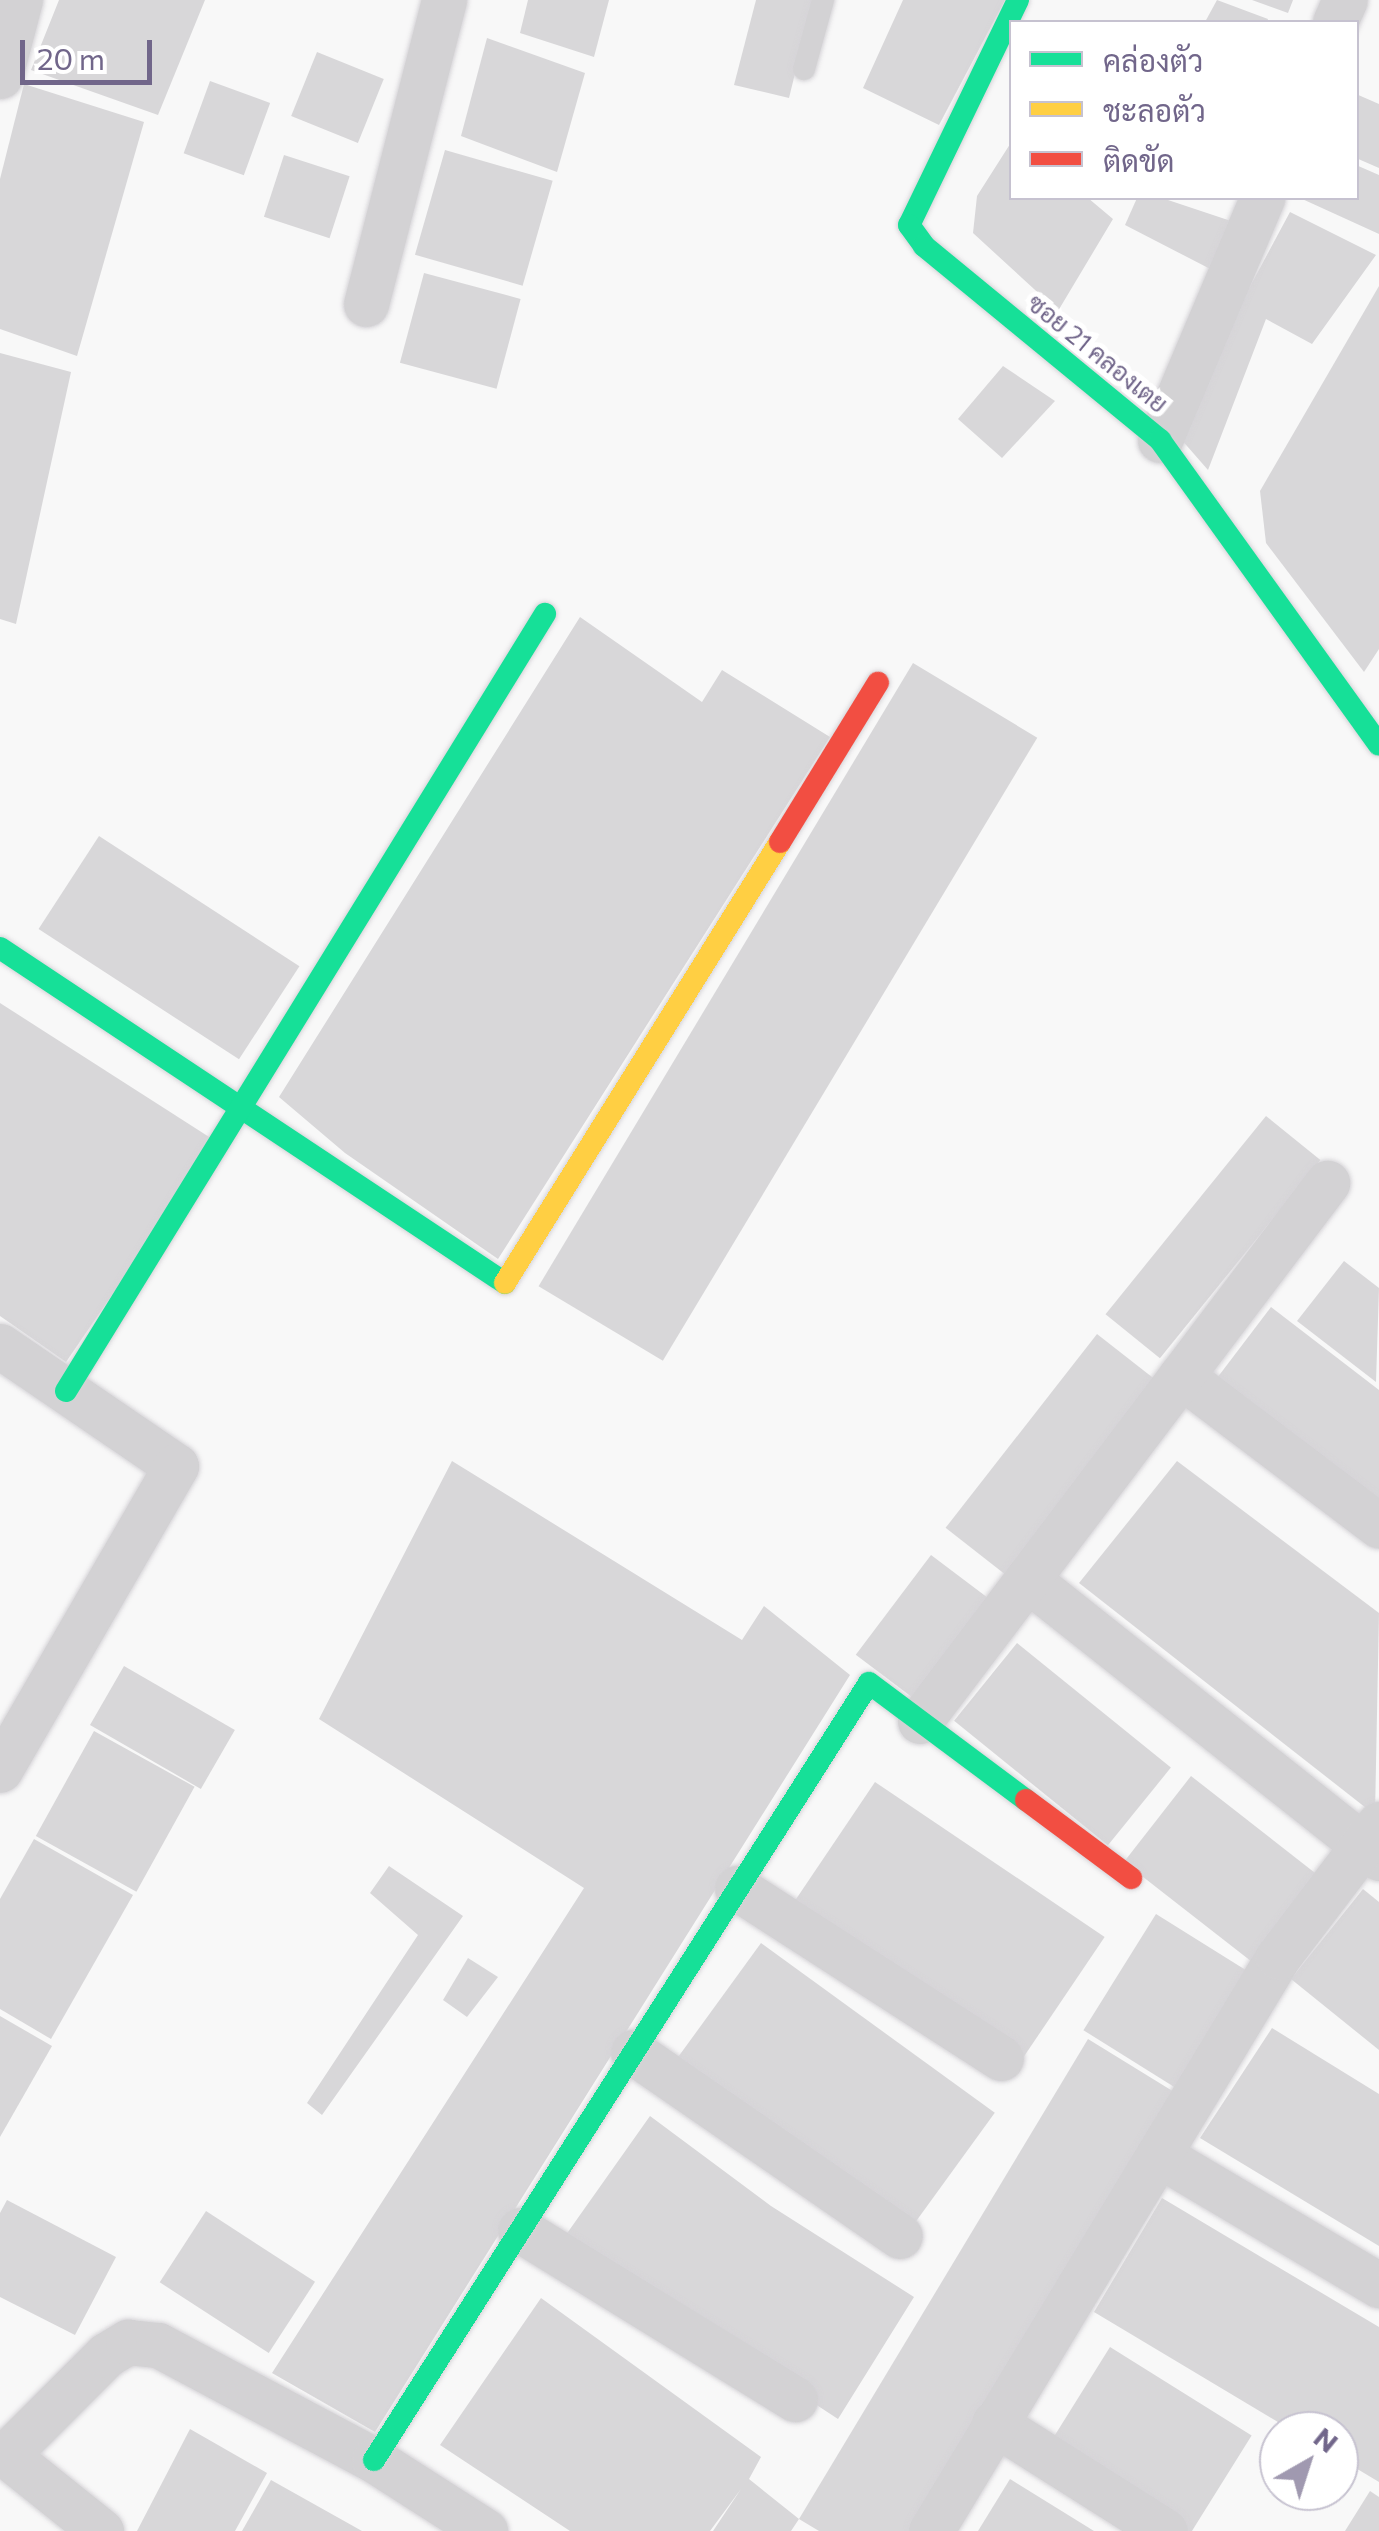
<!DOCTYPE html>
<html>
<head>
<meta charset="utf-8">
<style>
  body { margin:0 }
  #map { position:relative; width:1379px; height:2531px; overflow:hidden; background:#f8f8f8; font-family:Commissioner,Sarabun,sans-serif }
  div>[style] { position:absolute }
  .building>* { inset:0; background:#d8d7d9; transform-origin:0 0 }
  .roads { filter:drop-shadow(0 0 2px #d6d4d8) drop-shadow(0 0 2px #d6d4d8) }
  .lane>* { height:22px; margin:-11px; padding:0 11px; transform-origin:11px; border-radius:11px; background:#d3d2d4 }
  .street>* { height:45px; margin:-22.5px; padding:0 22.5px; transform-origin:22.5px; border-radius:22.5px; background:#d3d2d4 }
  .fast>* { height:22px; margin:-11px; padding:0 11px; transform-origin:11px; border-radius:11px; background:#16e098 }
  .slow>* { height:22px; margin:-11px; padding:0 11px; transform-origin:11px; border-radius:11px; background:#ffcf43 }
  .jam>* { height:22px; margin:-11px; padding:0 11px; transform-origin:11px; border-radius:11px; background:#f24e42 }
  span { translate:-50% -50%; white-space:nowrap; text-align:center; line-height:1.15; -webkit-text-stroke:10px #fff; paint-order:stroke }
  .street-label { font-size:25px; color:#71668a }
  .legend { position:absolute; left:1009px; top:20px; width:350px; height:180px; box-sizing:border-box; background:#fff; border:2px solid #c6c2d0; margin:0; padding:12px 18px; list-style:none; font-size:30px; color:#71668a }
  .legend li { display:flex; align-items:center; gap:20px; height:50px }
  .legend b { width:50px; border:2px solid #c6c2d0 }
  .north { position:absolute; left:1259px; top:2411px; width:100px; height:100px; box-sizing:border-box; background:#fff; border:2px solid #c6c2d0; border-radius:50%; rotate:39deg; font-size:28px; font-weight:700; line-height:40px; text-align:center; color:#71668a }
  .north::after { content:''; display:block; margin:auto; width:35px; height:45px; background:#a099b0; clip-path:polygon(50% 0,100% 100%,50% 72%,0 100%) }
  .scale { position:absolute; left:20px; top:40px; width:132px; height:45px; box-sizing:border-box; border:5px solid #71668a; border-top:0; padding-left:12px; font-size:30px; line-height:35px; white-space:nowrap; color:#71668a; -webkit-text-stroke:8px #fff; paint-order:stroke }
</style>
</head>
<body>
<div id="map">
  <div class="building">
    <div style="clip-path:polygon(59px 0,205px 0,158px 115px,31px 70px)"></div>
    <div style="clip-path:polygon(528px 0,609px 0,594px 57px,520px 33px)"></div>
    <div style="clip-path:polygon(756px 0,813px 0,789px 98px,734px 85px)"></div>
    <div style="clip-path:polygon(903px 0,1005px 0,939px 125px,863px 88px)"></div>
    <div style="clip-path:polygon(1217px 0,1268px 19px,1267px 22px,1205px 22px)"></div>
    <div style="clip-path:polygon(1252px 0,1293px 0,1288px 13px)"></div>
    <div style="clip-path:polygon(487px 38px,585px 73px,557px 172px,461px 136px)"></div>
    <div style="left:317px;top:52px;width:72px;height:69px;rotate:22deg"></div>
    <div style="left:210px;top:81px;width:64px;height:77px;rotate:20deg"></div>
    <div style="clip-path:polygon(24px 84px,144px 122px,77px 356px,0 329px,0 179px)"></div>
    <div style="clip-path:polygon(1356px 94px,1379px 104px,1379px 168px,1356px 158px)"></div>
    <div style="clip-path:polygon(1012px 141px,1012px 198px,1088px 198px,1113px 219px,1058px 311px,973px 233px,977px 196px)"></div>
    <div style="left:445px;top:150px;width:112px;height:109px;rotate:16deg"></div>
    <div style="left:284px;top:155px;width:69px;height:65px;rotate:18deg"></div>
    <div style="clip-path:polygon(1356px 165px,1379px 175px,1379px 234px,1300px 198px,1356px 198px)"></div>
    <div style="clip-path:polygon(1137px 198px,1162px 198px,1231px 221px,1220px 274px,1125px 225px)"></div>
    <div style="clip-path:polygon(1290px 212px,1376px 255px,1312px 344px,1266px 319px,1208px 470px,1173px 430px)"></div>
    <div style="left:424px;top:273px;width:100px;height:93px;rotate:15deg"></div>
    <div style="clip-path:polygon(1379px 286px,1379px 649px,1364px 672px,1266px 543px,1260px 491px)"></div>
    <div style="clip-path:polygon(0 353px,71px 372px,16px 624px,0 619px)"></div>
    <div style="clip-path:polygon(1003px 366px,1055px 401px,1002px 458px,958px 419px)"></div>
    <div style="clip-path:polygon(580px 617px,702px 702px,722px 670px,830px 737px,498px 1259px,345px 1153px,279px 1097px)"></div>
    <div style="left:913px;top:663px;width:145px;height:727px;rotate:31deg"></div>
    <div style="left:99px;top:836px;width:239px;height:111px;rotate:33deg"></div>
    <div style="clip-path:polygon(0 1003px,217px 1142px,66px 1362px,0 1316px)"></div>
    <div style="left:1266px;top:1116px;width:70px;height:255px;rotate:39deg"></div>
    <div style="clip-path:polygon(1344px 1261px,1379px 1288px,1376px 1382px,1297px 1321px)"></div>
    <div style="clip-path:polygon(1271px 1307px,1379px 1390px,1379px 1509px,1214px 1382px)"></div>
    <div style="left:1097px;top:1334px;width:75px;height:246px;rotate:38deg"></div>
    <div style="clip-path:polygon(452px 1461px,742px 1640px,764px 1606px,850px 1675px,375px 2432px,272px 2373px,584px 1888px,319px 1719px)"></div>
    <div style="clip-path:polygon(1177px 1461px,1379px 1613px,1375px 1815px,1079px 1583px)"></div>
    <div style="left:931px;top:1555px;width:76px;height:125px;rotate:37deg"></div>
    <div style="left:1017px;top:1643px;width:198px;height:100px;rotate:39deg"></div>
    <div style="left:124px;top:1666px;width:128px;height:68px;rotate:30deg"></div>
    <div style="left:94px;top:1731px;width:115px;height:120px;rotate:29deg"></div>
    <div style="left:1191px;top:1776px;width:166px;height:109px;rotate:38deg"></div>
    <div style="left:875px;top:1782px;width:277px;height:148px;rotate:34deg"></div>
    <div style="clip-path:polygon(34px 1839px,133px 1895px,51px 2039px,0 2009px,0 1899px)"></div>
    <div style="clip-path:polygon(389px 1866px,463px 1916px,322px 2115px,307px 2103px,418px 1935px,370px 1893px)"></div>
    <div style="clip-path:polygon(1363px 1889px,1379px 1902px,1379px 2050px,1291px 1979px)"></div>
    <div style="left:1156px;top:1914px;width:118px;height:137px;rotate:32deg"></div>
    <div style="left:761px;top:1943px;width:289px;height:150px;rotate:36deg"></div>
    <div style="clip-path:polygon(468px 1958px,498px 1977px,467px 2017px,443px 2000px)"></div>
    <div style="clip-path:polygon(0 2016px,52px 2046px,0 2137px)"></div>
    <div style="clip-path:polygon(1272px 2028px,1379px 2094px,1379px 2246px,1200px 2138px)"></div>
    <div style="clip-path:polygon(1088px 2039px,1179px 2095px,913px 2531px,819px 2531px,799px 2519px)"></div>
    <div style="clip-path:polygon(650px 2116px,771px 2206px,914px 2297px,838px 2419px,563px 2239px)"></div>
    <div style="clip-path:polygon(1162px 2198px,1379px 2327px,1379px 2482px,1339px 2458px,1339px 2431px,1293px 2431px,1094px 2312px)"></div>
    <div style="clip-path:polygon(7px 2200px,116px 2257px,75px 2335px,0 2297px,0 2213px)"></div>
    <div style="left:206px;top:2211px;width:130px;height:85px;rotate:33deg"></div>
    <div style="clip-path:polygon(541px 2298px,761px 2457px,749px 2479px,799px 2519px,791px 2531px,713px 2531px,741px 2489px,710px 2531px,570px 2531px,440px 2445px)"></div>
    <div style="left:1110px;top:2347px;width:167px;height:115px;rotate:32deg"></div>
    <div style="clip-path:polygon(190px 2429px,267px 2473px,235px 2531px,137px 2531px)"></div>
    <div style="clip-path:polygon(1010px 2479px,1094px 2531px,978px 2531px)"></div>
    <div style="clip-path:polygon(271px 2480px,362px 2531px,242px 2531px)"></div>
    <div style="clip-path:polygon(1370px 2491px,1379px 2497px,1379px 2531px,1345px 2531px)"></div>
  </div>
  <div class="roads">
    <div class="lane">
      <div style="left:804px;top:69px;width:72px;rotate:-74.6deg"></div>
    </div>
    <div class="street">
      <div style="left:1335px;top:22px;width:24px;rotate:-66deg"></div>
      <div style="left:0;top:76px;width:79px;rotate:-75.3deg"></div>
      <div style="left:366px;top:304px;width:314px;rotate:-75.6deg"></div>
      <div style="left:1160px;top:440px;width:263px;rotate:-67.1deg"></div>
      <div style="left:0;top:1346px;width:213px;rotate:34.3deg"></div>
      <div style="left:176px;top:1466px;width:351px;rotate:120.1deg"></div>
      <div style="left:1181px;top:1376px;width:248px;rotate:37.1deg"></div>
      <div style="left:1027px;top:1579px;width:449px;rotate:38.4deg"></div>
      <div style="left:920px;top:1721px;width:675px;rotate:-52.89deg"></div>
      <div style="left:737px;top:1888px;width:314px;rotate:32.8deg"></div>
      <div style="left:633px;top:2052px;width:324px;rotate:34.6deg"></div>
      <div style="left:1159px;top:2155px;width:256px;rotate:30.6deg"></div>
      <div style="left:520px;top:2230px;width:323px;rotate:31.6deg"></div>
      <div style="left:994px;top:2423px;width:202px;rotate:32.3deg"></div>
      <div style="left:0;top:2452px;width:7px;rotate:27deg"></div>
      <div style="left:6px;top:2455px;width:141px;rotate:-45deg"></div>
      <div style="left:106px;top:2355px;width:26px;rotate:-31deg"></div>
      <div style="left:128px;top:2342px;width:30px;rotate:6deg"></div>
      <div style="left:158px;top:2345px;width:245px;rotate:28deg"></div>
      <div style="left:374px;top:2460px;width:132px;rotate:32.6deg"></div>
      <div style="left:6px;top:2455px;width:122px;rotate:38.7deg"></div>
      <div style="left:931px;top:2531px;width:671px;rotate:-58.85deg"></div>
      <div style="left:1278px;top:1957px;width:167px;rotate:-52.8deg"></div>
    </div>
    <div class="fast">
      <div style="left:1018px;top:0;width:250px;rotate:115.8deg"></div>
      <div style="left:909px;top:225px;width:26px;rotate:54deg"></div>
      <div style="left:924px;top:246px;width:306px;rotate:39.4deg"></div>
      <div style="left:1160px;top:440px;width:375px;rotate:54.3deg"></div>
      <div style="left:0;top:948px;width:606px;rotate:33.56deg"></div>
      <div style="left:66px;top:1391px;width:913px;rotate:-58.35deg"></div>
      <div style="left:374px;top:2460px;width:921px;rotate:-57.5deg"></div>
      <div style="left:869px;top:1683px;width:196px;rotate:36.7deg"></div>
    </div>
    <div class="slow">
      <div style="left:505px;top:1283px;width:520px;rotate:-58.05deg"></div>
    </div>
    <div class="jam">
      <div style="left:780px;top:842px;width:187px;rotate:-58.4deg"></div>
      <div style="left:1026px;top:1800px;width:131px;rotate:36.6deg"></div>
    </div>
  </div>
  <div class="street-label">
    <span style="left:1098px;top:353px;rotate:39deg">ซอย 21 คลองเตย</span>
  </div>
  <ul class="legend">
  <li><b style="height:12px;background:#16e098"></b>คล่องตัว</li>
  <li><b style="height:12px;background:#ffcf43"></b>ชะลอตัว</li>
  <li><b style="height:12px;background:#f24e42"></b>ติดขัด</li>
  </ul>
  <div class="north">N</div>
  <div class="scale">20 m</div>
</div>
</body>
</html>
